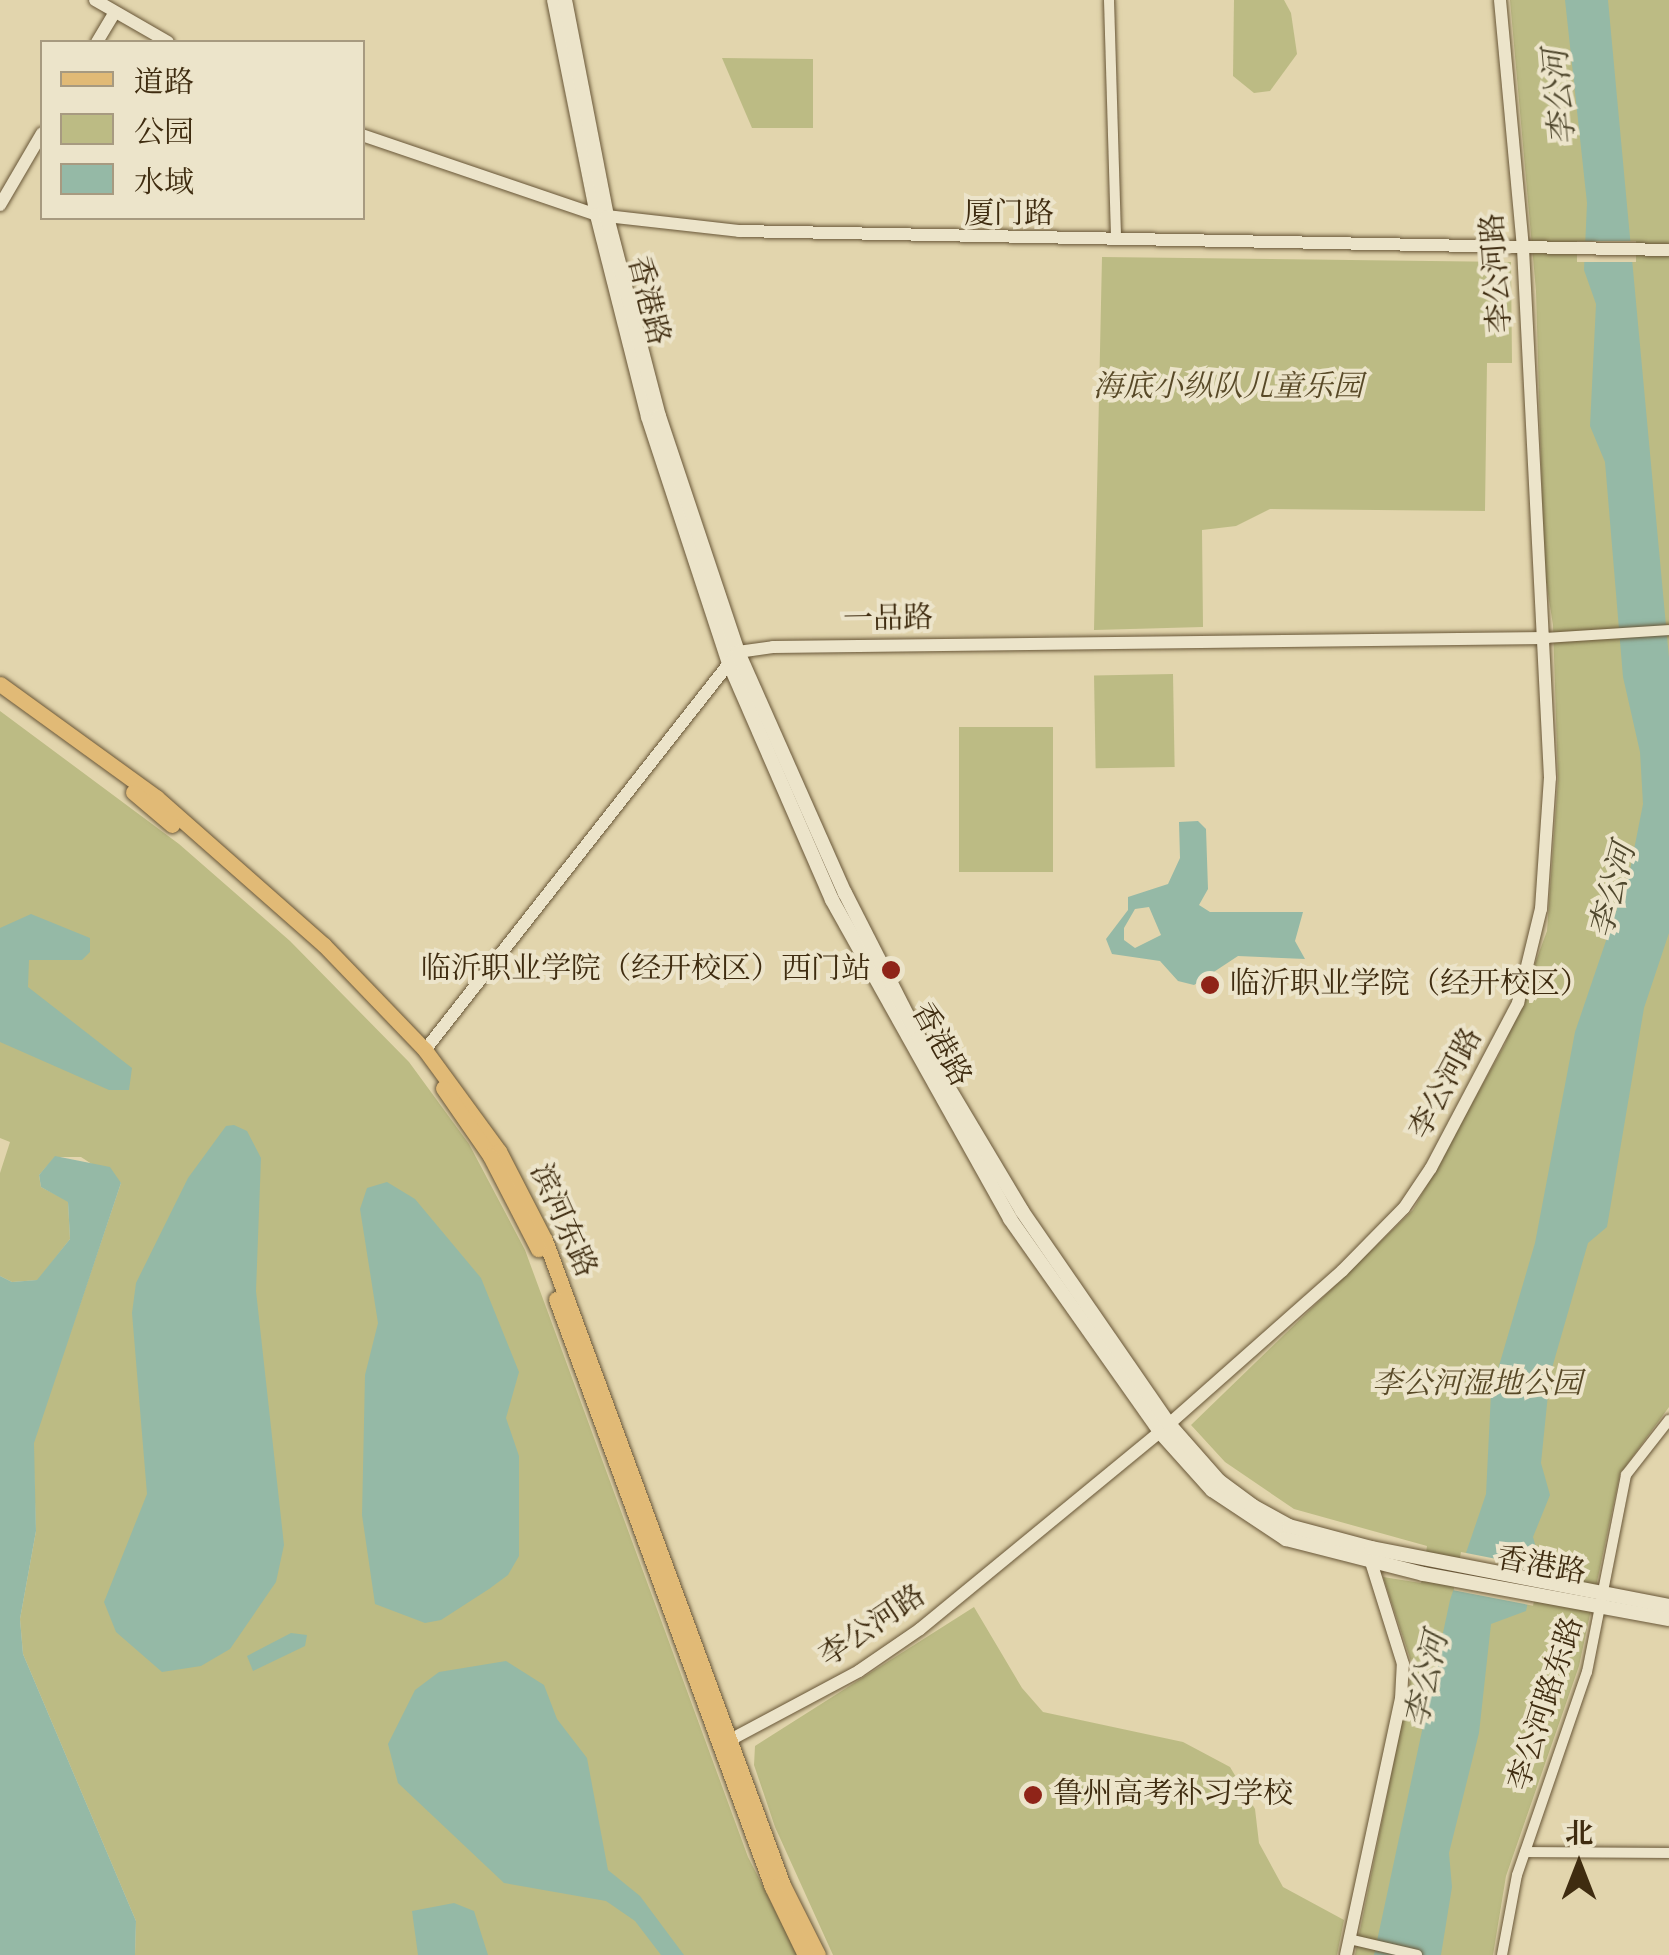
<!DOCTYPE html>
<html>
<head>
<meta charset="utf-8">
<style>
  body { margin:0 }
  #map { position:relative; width:1669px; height:1955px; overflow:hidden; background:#e2d5ad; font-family:"IM FELL DW Pica","Noto Serif SC",serif }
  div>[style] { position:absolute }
  .green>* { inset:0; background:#bcbb84; transform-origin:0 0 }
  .water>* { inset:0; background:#95b9a6 }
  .pier>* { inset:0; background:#e2d5ad; transform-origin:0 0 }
  .roads { filter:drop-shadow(0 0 2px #685637) drop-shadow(0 0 2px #685637) }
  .minor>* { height:10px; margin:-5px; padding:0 5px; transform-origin:5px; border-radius:5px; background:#ece4ca }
  .tertiary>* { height:12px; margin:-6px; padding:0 6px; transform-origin:6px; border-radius:6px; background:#ece4ca }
  .secondary>* { height:14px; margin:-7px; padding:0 7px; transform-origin:7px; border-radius:7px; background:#ece4ca }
  .primary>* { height:15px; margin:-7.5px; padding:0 7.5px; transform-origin:7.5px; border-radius:7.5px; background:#e1ba76 }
  .dots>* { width:28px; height:28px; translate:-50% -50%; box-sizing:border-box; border:5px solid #ece4ca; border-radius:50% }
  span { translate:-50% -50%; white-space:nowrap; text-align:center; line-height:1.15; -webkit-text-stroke:8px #ece4ca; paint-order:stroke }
  .street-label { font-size:30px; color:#3f2c10 }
  .park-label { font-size:30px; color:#584927; font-style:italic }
  .poi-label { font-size:30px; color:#3f2c10 }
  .right { translate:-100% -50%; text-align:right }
  .left { translate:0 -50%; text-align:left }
  .water-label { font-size:32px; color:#50482e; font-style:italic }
  .legend { position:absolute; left:40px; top:40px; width:325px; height:180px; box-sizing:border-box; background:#ece4ca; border:2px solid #a79a80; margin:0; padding:12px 18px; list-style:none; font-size:30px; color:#3f2c10 }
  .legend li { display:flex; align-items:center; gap:20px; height:50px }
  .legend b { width:50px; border:2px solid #a79a80 }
  .north { position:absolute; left:1529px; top:1815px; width:100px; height:100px; -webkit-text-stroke:8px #ece4ca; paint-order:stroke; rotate:0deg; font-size:28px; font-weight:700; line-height:40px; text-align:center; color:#3f2c10 }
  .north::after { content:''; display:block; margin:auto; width:35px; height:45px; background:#3f2c10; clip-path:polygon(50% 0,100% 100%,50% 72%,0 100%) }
</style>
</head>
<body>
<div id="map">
  <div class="green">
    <div style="clip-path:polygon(1234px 0,1284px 0,1291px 13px,1297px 54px,1270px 91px,1254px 93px,1233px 76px)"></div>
    <div style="clip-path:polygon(1510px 0,1669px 0,1669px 1407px,1620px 1474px,1579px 1666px,1506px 1876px,1493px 1955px,1355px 1955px,1413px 1667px,1383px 1577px,1421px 1583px,1427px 1546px,1294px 1509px,1225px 1462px,1191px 1425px,1413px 1210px,1505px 1044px,1547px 931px,1558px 779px,1553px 625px,1544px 568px,1536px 291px)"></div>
    <div style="clip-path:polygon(722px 58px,813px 59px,813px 128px,752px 128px)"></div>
    <div style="clip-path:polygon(1102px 257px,1511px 262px,1512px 363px,1487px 363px,1485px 511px,1270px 509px,1236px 526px,1202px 530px,1203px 627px,1094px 630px)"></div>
    <div style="left:1173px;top:674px;width:93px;height:79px;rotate:89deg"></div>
    <div style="clip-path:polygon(0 711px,179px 844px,290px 941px,409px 1062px,469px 1144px,525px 1250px,748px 1857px,798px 1955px,135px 1955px,136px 1921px,23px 1654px,20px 1619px,36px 1531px,33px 1443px,121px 1183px,81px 1157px,55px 1157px,39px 1175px,41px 1187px,68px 1201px,70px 1239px,38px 1280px,12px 1282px,0 1276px,0 1173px,10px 1142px,0 1138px)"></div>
    <div style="left:959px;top:727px;width:94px;height:145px"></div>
    <div style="clip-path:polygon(974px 1607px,1022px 1688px,1043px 1712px,1183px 1742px,1230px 1767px,1255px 1809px,1259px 1843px,1283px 1887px,1344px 1920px,1337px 1955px,833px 1955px,775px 1827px,754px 1765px,755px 1746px)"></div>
  </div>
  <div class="water">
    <div style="clip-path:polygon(1565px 0,1608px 0,1669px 658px,1669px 933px,1644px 1008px,1607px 1227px,1588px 1243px,1550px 1375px,1541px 1463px,1550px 1495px,1533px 1537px,1538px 1555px,1526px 1611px,1491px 1624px,1479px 1733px,1449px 1853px,1452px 1887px,1441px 1955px,1374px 1955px,1450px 1600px,1486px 1494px,1491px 1393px,1535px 1243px,1575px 1032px,1630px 870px,1643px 804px,1640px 752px,1623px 677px,1605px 462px,1590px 426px,1596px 304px,1584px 270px,1587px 203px)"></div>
    <div style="clip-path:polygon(evenodd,1198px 821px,1206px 829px,1208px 889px,1199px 905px,1210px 912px,1303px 912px,1295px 941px,1305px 959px,1238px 956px,1194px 985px,1178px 981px,1160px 961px,1112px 954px,1106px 939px,1128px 910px,1128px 897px,1168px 884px,1180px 858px,1179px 822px,1198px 821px,1149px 907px,1161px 935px,1135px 948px,1124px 940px,1124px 928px,1135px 909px,1149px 907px)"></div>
    <div style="clip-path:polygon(31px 914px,90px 938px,90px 952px,82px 960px,29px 960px,28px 987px,132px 1068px,129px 1090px,109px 1090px,0 1042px,0 928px)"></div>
    <div style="clip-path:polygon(234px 1125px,247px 1131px,261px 1158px,256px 1291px,284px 1545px,276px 1582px,230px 1649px,201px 1666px,162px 1672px,116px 1632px,104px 1602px,147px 1494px,132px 1313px,136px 1283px,188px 1178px,226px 1126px)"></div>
    <div style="clip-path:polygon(55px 1156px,110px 1167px,121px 1183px,34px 1443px,36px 1531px,20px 1619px,23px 1654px,136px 1921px,135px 1955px,0 1955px,0 1276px,12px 1282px,37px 1280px,70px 1239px,68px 1202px,41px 1187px,39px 1175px)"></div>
    <div style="clip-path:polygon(387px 1182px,415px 1199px,481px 1278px,519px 1372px,506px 1418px,519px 1456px,519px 1556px,508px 1575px,489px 1589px,441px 1620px,425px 1623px,375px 1604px,362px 1515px,365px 1375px,378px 1323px,360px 1209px,367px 1188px)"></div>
    <div style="clip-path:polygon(291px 1633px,307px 1635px,305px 1646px,253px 1671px,247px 1656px)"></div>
    <div style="clip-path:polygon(506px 1661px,544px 1685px,557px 1719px,587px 1758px,608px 1870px,640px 1896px,684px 1955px,661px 1955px,635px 1921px,606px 1901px,504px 1883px,398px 1783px,388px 1744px,415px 1690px,439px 1672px)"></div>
    <div style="clip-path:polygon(454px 1903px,474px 1911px,488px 1955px,418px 1955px,412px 1911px)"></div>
  </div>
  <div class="pier">
    <div style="left:1577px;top:241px;width:59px;height:21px"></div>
    <div style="left:1461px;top:1552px;width:81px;height:39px;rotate:11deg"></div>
  </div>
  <div class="roads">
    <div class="minor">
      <div style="left:1109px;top:0;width:240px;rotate:88.3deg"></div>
      <div style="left:1546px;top:638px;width:123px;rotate:-3.7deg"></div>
      <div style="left:1525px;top:1852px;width:144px;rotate:0.4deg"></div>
      <div style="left:1349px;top:1939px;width:70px;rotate:13.2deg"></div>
      <div style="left:1502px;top:1955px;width:81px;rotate:-79.4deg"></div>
      <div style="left:1517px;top:1875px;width:215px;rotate:-71deg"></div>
      <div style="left:1587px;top:1672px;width:201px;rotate:-78.8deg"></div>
      <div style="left:1626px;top:1475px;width:70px;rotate:-52deg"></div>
    </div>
    <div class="tertiary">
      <div style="left:95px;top:0;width:84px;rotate:29.9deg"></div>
      <div style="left:97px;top:42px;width:33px;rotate:-59deg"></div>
      <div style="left:362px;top:135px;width:248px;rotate:18.8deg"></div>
      <div style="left:597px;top:215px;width:143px;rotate:6.4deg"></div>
      <div style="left:739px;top:231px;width:930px;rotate:1.17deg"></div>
      <div style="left:0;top:205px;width:83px;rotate:-59.7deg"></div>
      <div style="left:425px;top:1050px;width:506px;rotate:-51.82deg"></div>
      <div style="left:738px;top:652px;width:35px;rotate:-8deg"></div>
      <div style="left:773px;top:647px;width:773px;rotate:-0.67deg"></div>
      <div style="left:730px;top:1740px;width:146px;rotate:-28.1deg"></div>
      <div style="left:859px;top:1671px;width:74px;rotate:-34.5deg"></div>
      <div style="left:920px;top:1629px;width:310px;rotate:-39.4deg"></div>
      <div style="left:1160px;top:1432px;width:243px;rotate:-41.5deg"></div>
      <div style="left:1342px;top:1271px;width:88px;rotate:-45.5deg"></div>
      <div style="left:1404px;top:1208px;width:48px;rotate:-56deg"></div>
      <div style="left:1431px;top:1168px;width:187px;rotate:-62.2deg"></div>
      <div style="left:1518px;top:1003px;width:97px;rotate:-76.3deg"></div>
      <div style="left:1541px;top:909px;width:131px;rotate:-86.1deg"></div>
      <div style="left:1550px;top:778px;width:531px;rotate:-92.92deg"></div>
      <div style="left:1523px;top:248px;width:249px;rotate:-95.3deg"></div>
      <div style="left:1346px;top:1955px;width:262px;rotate:-77.9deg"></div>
      <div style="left:1401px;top:1699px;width:35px;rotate:-87deg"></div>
      <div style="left:1403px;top:1664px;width:107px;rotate:-107.4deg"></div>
    </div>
    <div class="secondary">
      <div style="left:554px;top:0;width:219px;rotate:78.7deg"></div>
      <div style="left:597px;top:215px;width:208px;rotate:75.8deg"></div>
      <div style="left:648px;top:417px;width:259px;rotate:71.8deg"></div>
      <div style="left:729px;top:663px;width:258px;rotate:66.5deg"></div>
      <div style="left:832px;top:900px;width:365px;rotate:60.8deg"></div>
      <div style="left:1010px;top:1219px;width:261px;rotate:54.8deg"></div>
      <div style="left:1160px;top:1432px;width:78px;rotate:48.1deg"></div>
      <div style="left:1212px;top:1490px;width:89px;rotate:33.5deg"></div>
      <div style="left:1286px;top:1539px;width:141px;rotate:14.3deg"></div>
      <div style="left:1423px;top:1574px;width:250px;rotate:10.4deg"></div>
      <div style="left:565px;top:0;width:221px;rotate:79deg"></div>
      <div style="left:607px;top:217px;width:206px;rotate:75.4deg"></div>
      <div style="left:659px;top:416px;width:249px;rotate:71.5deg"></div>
      <div style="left:738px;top:652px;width:264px;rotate:66.1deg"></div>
      <div style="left:845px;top:893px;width:163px;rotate:63deg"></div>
      <div style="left:919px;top:1038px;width:201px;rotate:59.2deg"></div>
      <div style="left:1022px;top:1211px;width:259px;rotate:55.4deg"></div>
      <div style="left:1169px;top:1424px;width:76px;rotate:48.7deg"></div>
      <div style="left:1219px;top:1481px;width:42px;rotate:36.3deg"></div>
      <div style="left:1253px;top:1506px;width:41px;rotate:29.1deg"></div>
      <div style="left:1289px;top:1526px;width:85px;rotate:15deg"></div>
      <div style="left:1371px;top:1548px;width:304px;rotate:11deg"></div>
    </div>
    <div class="primary">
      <div style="left:0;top:684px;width:193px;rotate:35.9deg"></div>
      <div style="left:156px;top:797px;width:224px;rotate:41.4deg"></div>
      <div style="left:324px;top:945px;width:146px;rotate:46.1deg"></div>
      <div style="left:425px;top:1050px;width:125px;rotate:53.8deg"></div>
      <div style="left:499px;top:1151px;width:100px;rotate:62.7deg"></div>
      <div style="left:545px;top:1240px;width:688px;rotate:69.75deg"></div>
      <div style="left:783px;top:1885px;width:78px;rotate:63.4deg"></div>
      <div style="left:133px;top:792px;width:51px;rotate:40.2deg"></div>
      <div style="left:443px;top:1088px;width:83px;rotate:55.3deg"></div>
      <div style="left:490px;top:1156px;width:105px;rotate:62.7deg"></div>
      <div style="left:556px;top:1299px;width:626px;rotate:69.83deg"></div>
      <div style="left:772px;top:1887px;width:76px;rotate:64.1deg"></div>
    </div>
  </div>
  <div class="dots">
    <div style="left:891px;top:970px;background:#8f2418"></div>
    <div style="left:1210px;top:985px;background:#8f2418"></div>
    <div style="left:1033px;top:1795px;background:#8f2418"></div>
  </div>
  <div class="street-label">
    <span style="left:1009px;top:215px">厦门路</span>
    <span style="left:1498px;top:273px;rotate:-94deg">李公河路</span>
    <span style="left:647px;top:301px;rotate:76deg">香港路</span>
    <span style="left:888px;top:620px;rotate:-1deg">一品路</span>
    <span style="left:940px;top:1045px;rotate:61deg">香港路</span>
    <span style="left:1447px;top:1084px;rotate:-62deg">李公河路</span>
    <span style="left:562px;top:1221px;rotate:66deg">滨河东路</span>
    <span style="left:1541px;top:1567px;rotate:10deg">香港路</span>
    <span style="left:873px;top:1627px;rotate:-34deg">李公河路</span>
    <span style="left:1547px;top:1704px;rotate:-72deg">李公河路东路</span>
  </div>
  <div class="park-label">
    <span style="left:1228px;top:388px">海底小纵队儿童乐园</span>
    <span style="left:1477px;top:1385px">李公河湿地公园</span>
  </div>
  <div class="poi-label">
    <span class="right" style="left:871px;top:970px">临沂职业学院（经开校区）西门站</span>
    <span class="left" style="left:1230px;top:985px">临沂职业学院（经开校区）</span>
    <span class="left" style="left:1053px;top:1795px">鲁州高考补习学校</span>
  </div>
  <div class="water-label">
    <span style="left:1561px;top:97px;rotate:-95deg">李公河</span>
    <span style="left:1614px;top:891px;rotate:-75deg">李公河</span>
    <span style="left:1428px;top:1680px;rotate:-77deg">李公河</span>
  </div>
  <ul class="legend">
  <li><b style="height:12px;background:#e1ba76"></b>道路</li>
  <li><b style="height:28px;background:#bcbb84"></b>公园</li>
  <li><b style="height:28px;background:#95b9a6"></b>水域</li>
  </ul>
  <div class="north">北</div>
</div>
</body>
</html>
